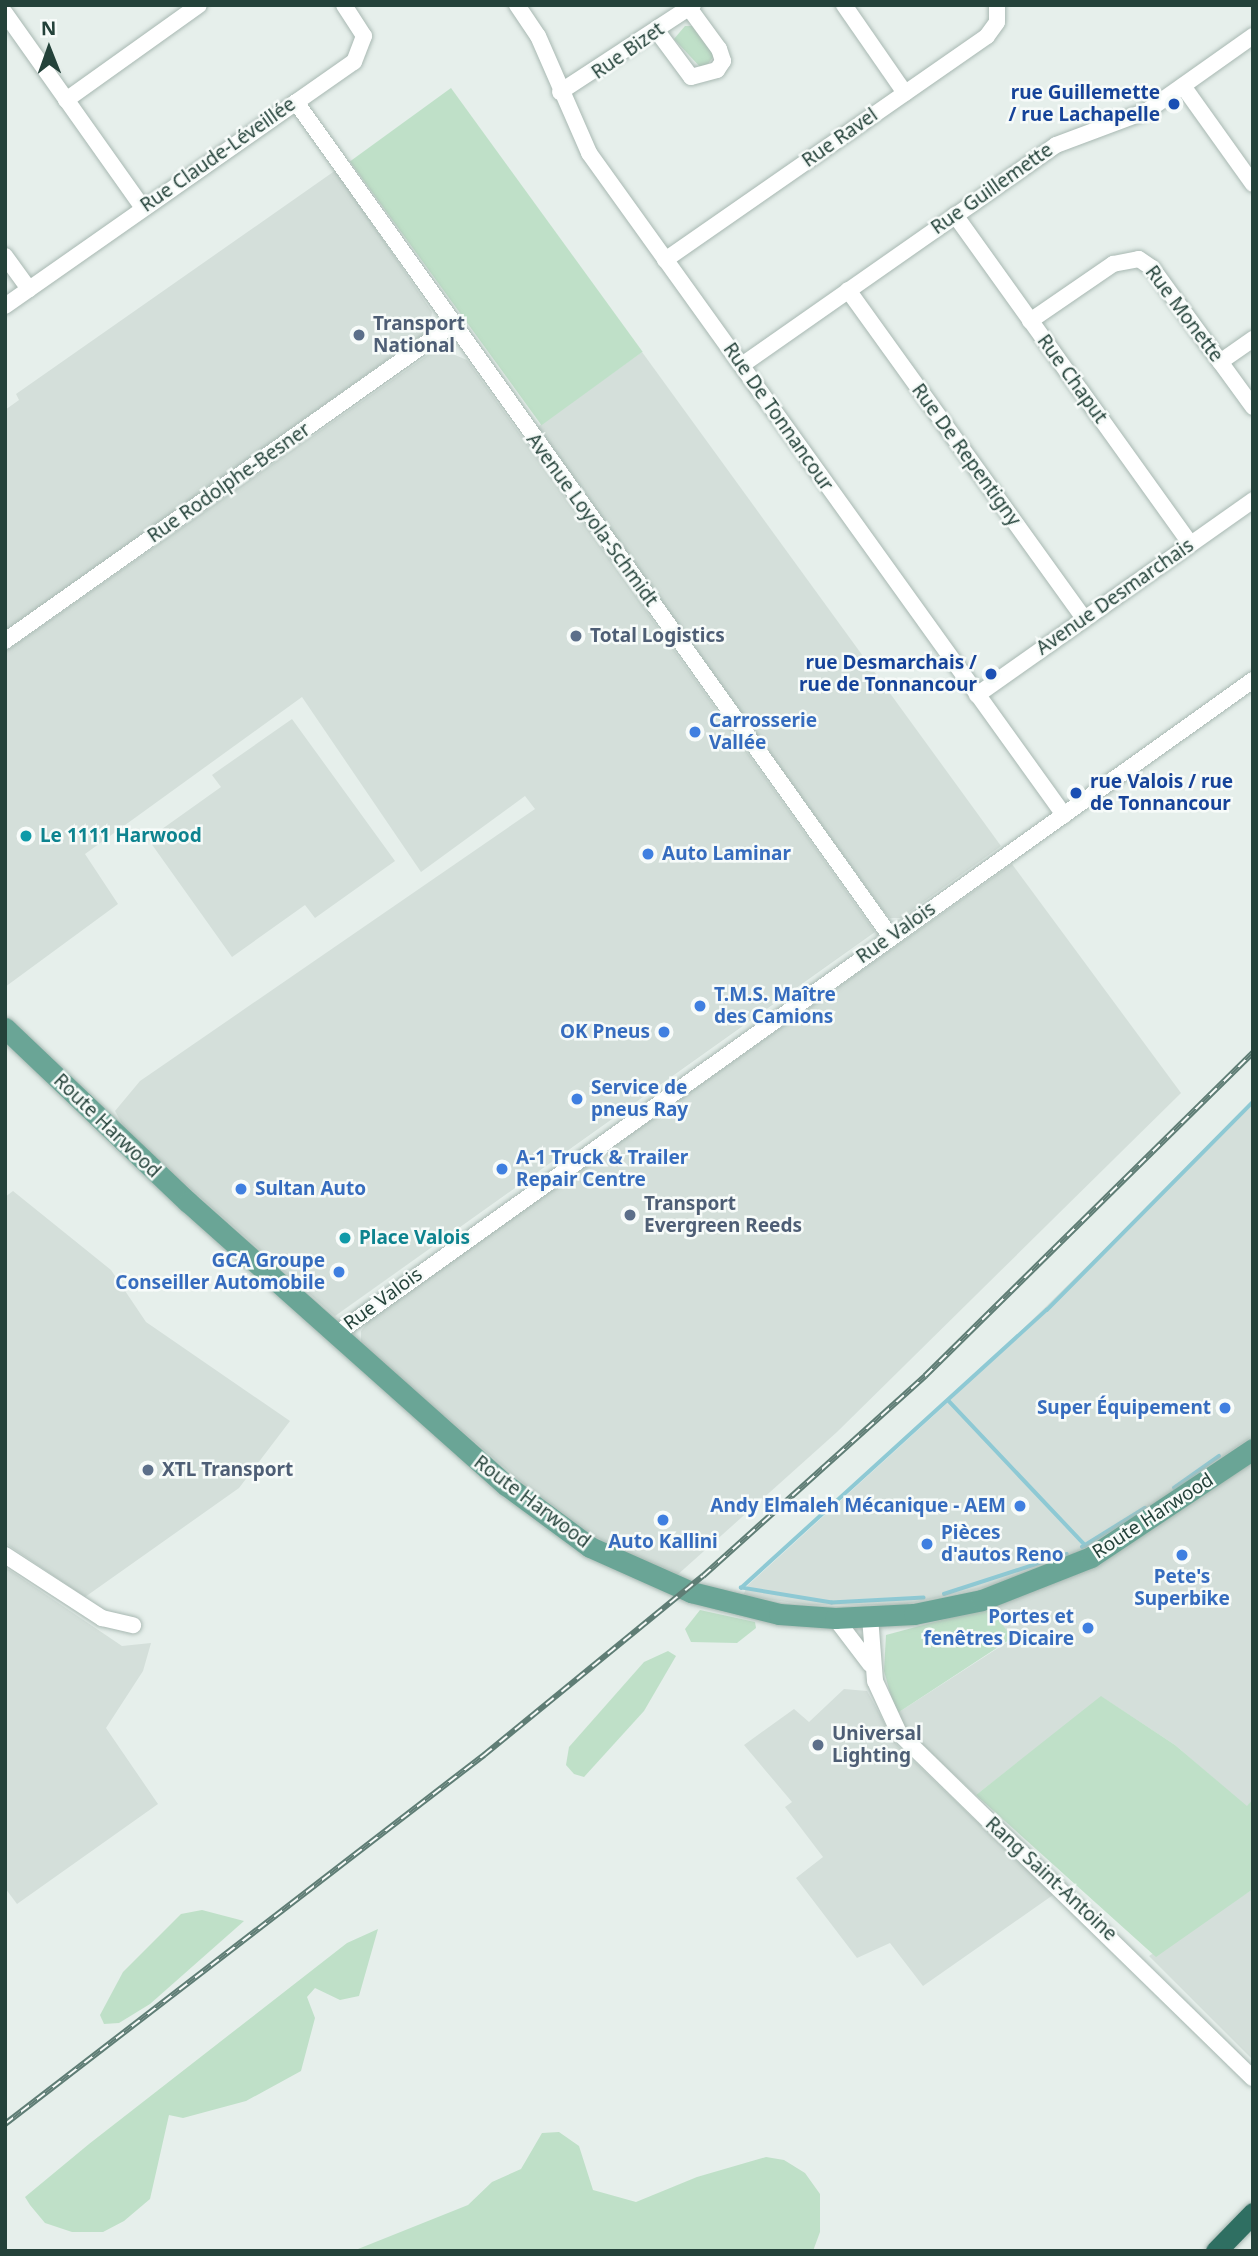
<!DOCTYPE html>
<html>
<head>
<meta charset="utf-8">
<style>
  body { margin:0 }
  #map { position:relative; width:1258px; height:2256px; overflow:hidden; background:#e6efeb; font-family:"Noto Sans",sans-serif }
  div>[style] { position:absolute }
  .built>* { inset:0; background:#d4dfda }
  .green>* { inset:0; background:#bfe0c8; transform-origin:0 0 }
  .stream>* { height:3.5px; margin:-1.75px; padding:0 1.75px; transform-origin:1.75px; border-radius:1.75px; background:#8ec9d4 }
  .roads { filter:drop-shadow(0 0 2px #a8b8b2) drop-shadow(0 0 2px #a8b8b2) }
  .minor>* { height:16px; margin:-8px; padding:0 8px; transform-origin:8px; border-radius:8px; background:#fff }
  .major>* { height:21px; margin:-10.5px; padding:0 10.5px; transform-origin:10.5px; border-radius:10.5px; background:#6aa596 }
  .highway>* { height:21px; margin:-10.5px; padding:0 10.5px; transform-origin:10.5px; border-radius:10.5px; background:#2f6f62 }
  .rail>* { height:6px; margin-top:-3px; transform-origin:0; background:repeating-linear-gradient(90deg,#f7fbf9 0 10px,#5f7d75 0 20px); box-sizing:border-box; border-block:2px solid #5f7d75 }
  .dots>* { width:19px; height:19px; translate:-50% -50%; box-sizing:border-box; border:4px solid #f7fbf9; border-radius:50% }
  span { translate:-50% -50%; white-space:nowrap; text-align:center; line-height:1.15; -webkit-text-stroke:5px #f7fbf9; paint-order:stroke }
  .street-label { font-size:19px; color:#24423a }
  .transit-label { font-size:19px; color:#164399; font-weight:700 }
  .right { translate:-100% -50%; text-align:right }
  .left { translate:0 -50%; text-align:left }
  .service-label { font-size:19px; color:#4e5e75; font-weight:700 }
  .shop-label { font-size:19px; color:#366cbe; font-weight:700 }
  .culture-label { font-size:19px; color:#0d838f; font-weight:700 }
  .frame { position:absolute; inset:0; border:7px solid #24423a; pointer-events:none }
  .north { position:absolute; left:14px; top:14px; width:70px; height:70px; -webkit-text-stroke:5px #f7fbf9; paint-order:stroke; rotate:359deg; font-size:19px; font-weight:700; line-height:28px; text-align:center; color:#24423a }
  .north::after { content:''; display:block; margin:auto; width:24px; height:32px; background:#24423a; clip-path:polygon(50% 0,100% 100%,50% 72%,0 100%) }
</style>
</head>
<body>
<div id="map">
  <div class="built">
    <div style="clip-path:polygon(336px 170px,432px 312px,429px 330px,5px 632px,5px 410px,19px 400px,16px 394px)"></div>
    <div style="clip-path:polygon(438px 348px,467px 360px,875px 932px,335px 1316px,127px 1133px,115px 1111px,140px 1081px,535px 809px,525px 796px,421px 872px,302px 697px,85px 854px,118px 904px,5px 987px,5px 652px)"></div>
    <div style="clip-path:polygon(642px 352px,1001px 846px,901px 918px,890px 918px,881px 908px,536px 428px)"></div>
    <div style="clip-path:polygon(292px 719px,395px 861px,315px 918px,305px 905px,232px 957px,148px 839px,221px 787px,212px 775px)"></div>
    <div style="clip-path:polygon(1012px 864px,1181px 1093px,837px 1432px,675px 1577px,572px 1525px,361px 1345px,361px 1331px,370px 1319px)"></div>
    <div style="clip-path:polygon(1253px 1104px,1253px 1436px,1092px 1546px,1001px 1584px,902px 1605px,809px 1605px,743px 1596px,747px 1586px,943px 1407px)"></div>
    <div style="clip-path:polygon(13px 1191px,111px 1270px,146px 1322px,290px 1421px,239px 1488px,85px 1597px,5px 1543px,5px 1197px)"></div>
    <div style="clip-path:polygon(1253px 1460px,1253px 1799px,1247px 1807px,1175px 1745px,1102px 1697px,976px 1795px,907px 1730px,896px 1714px,1012px 1639px,990px 1607px,1089px 1570px)"></div>
    <div style="clip-path:polygon(5px 1567px,122px 1646px,151px 1643px,143px 1671px,106px 1728px,158px 1804px,17px 1904px,5px 1888px)"></div>
    <div style="clip-path:polygon(844px 1689px,867px 1691px,896px 1744px,1053px 1895px,923px 1986px,890px 1943px,857px 1958px,796px 1878px,823px 1857px,785px 1807px,792px 1802px,744px 1745px,794px 1709px,809px 1722px)"></div>
    <div style="clip-path:polygon(1253px 1889px,1253px 2060px,1149px 1956px)"></div>
  </div>
  <div class="green">
    <div style="clip-path:polygon(685px 26px,692px 26px,714px 56px,703px 70px,674px 39px)"></div>
    <div style="left:451px;top:88px;width:326px;height:125px;rotate:54deg"></div>
    <div style="clip-path:polygon(990px 1607px,1012px 1638px,896px 1714px,884px 1671px,886px 1635px)"></div>
    <div style="clip-path:polygon(700px 1610px,755px 1622px,756px 1628px,737px 1643px,691px 1642px,685px 1629px)"></div>
    <div style="clip-path:polygon(668px 1651px,676px 1656px,644px 1711px,584px 1777px,574px 1774px,566px 1765px,569px 1747px,644px 1662px)"></div>
    <div style="clip-path:polygon(1101px 1696px,1175px 1745px,1247px 1806px,1253px 1799px,1253px 1889px,1156px 1957px,976px 1795px)"></div>
    <div style="clip-path:polygon(202px 1910px,244px 1921px,150px 2004px,119px 2023px,104px 2024px,100px 2015px,123px 1972px,181px 1914px)"></div>
    <div style="clip-path:polygon(378px 1929px,359px 1996px,340px 2000px,315px 1988px,307px 1997px,315px 2018px,301px 2071px,246px 2101px,183px 2118px,169px 2115px,150px 2199px,124px 2221px,103px 2232px,72px 2232px,45px 2223px,30px 2205px,25px 2197px,89px 2144px,347px 1943px)"></div>
    <div style="clip-path:polygon(559px 2132px,579px 2146px,593px 2190px,636px 2202px,697px 2177px,766px 2157px,784px 2160px,805px 2173px,820px 2194px,820px 2232px,813px 2251px,353px 2251px,468px 2205px,492px 2182px,521px 2169px,542px 2133px)"></div>
  </div>
  <div class="stream">
    <div style="left:949px;top:1401px;width:199px;rotate:46.6deg"></div>
    <div style="left:1174px;top:1488px;width:55px;rotate:-35.4deg"></div>
    <div style="left:1082px;top:1547px;width:74px;rotate:-31.8deg"></div>
    <div style="left:944px;top:1594px;width:129px;rotate:-18deg"></div>
    <div style="left:924px;top:1598px;width:92px;rotate:176.9deg"></div>
    <div style="left:832px;top:1603px;width:92px;rotate:-170.6deg"></div>
    <div style="left:741px;top:1588px;width:413px;rotate:-42.3deg"></div>
    <div style="left:1047px;top:1310px;width:293px;rotate:-45.3deg"></div>
  </div>
  <div class="roads">
    <div class="minor">
      <div style="left:517px;top:5px;width:37px;rotate:56deg"></div>
      <div style="left:538px;top:36px;width:128px;rotate:66.4deg"></div>
      <div style="left:589px;top:153px;width:815px;rotate:54.34deg"></div>
      <div style="left:844px;top:5px;width:107px;rotate:55.3deg"></div>
      <div style="left:5px;top:13px;width:239px;rotate:54.7deg"></div>
      <div style="left:657px;top:31px;width:57px;rotate:53.5deg"></div>
      <div style="left:691px;top:77px;width:27px;rotate:-15deg"></div>
      <div style="left:717px;top:70px;width:11px;rotate:-56deg"></div>
      <div style="left:723px;top:61px;width:13px;rotate:-108deg"></div>
      <div style="left:719px;top:49px;width:51px;rotate:-126.2deg"></div>
      <div style="left:1183px;top:86px;width:120px;rotate:54.5deg"></div>
      <div style="left:560px;top:92px;width:159px;rotate:-33.2deg"></div>
      <div style="left:66px;top:100px;width:163px;rotate:-35.5deg"></div>
      <div style="left:296px;top:102px;width:1025px;rotate:54.53deg"></div>
      <div style="left:955px;top:215px;width:403px;rotate:54.4deg"></div>
      <div style="left:5px;top:256px;width:41px;rotate:54deg"></div>
      <div style="left:665px;top:260px;width:392px;rotate:-34.8deg"></div>
      <div style="left:987px;top:36px;width:17px;rotate:-54deg"></div>
      <div style="left:997px;top:22px;width:17px;rotate:-90deg"></div>
      <div style="left:848px;top:290px;width:405px;rotate:54.3deg"></div>
      <div style="left:5px;top:306px;width:426px;rotate:-35deg"></div>
      <div style="left:354px;top:62px;width:28px;rotate:-69deg"></div>
      <div style="left:364px;top:36px;width:37px;rotate:-123deg"></div>
      <div style="left:1030px;top:321px;width:101px;rotate:-34.5deg"></div>
      <div style="left:1113px;top:264px;width:26px;rotate:-11deg"></div>
      <div style="left:1139px;top:259px;width:16px;rotate:35deg"></div>
      <div style="left:1152px;top:268px;width:172px;rotate:54deg"></div>
      <div style="left:1220px;top:362px;width:40px;rotate:-34.9deg"></div>
      <div style="left:742px;top:365px;width:383px;rotate:-35deg"></div>
      <div style="left:1056px;top:145px;width:97px;rotate:-20.5deg"></div>
      <div style="left:1147px;top:111px;width:130px;rotate:-35.3deg"></div>
      <div style="left:5px;top:641px;width:547px;rotate:-35.26deg"></div>
      <div style="left:977px;top:695px;width:338px;rotate:-35.2deg"></div>
      <div style="left:335px;top:1335px;width:1128px;rotate:-35.51deg"></div>
      <div style="left:5px;top:1555px;width:116px;rotate:33deg"></div>
      <div style="left:102px;top:1618px;width:32px;rotate:13deg"></div>
      <div style="left:870px;top:1617px;width:64px;rotate:85.5deg"></div>
      <div style="left:875px;top:1681px;width:57px;rotate:65.2deg"></div>
      <div style="left:899px;top:1733px;width:494px;rotate:44.3deg"></div>
      <div style="left:835px;top:1618px;width:58px;rotate:52.7deg"></div>
    </div>
    <div class="major">
      <div style="left:5px;top:1028px;width:253px;rotate:43.6deg"></div>
      <div style="left:188px;top:1202px;width:426px;rotate:41.7deg"></div>
      <div style="left:506px;top:1485px;width:104px;rotate:36.4deg"></div>
      <div style="left:590px;top:1547px;width:111px;rotate:24deg"></div>
      <div style="left:691px;top:1592px;width:91px;rotate:14deg"></div>
      <div style="left:779px;top:1614px;width:56px;rotate:4.1deg"></div>
      <div style="left:835px;top:1618px;width:79px;rotate:-2.9deg"></div>
      <div style="left:914px;top:1614px;width:69px;rotate:-11.6deg"></div>
      <div style="left:982px;top:1600px;width:117px;rotate:-21.5deg"></div>
      <div style="left:1091px;top:1557px;width:195px;rotate:-33.7deg"></div>
    </div>
    <div class="highway">
      <div style="left:1216px;top:2251px;width:53px;rotate:-45.8deg"></div>
    </div>
  </div>
  <div class="rail">
    <div style="left:5px;top:2124px;width:605px;rotate:-37.61deg"></div>
    <div style="left:484px;top:1755px;width:283px;rotate:-39.3deg"></div>
    <div style="left:703px;top:1576px;width:299px;rotate:-42deg"></div>
    <div style="left:925px;top:1376px;width:461px;rotate:-44.6deg"></div>
  </div>
  <div class="dots">
    <div style="left:1174px;top:104px;background:#1a4fb4"></div>
    <div style="left:359px;top:335px;background:#5c6f8a"></div>
    <div style="left:576px;top:636px;background:#5c6f8a"></div>
    <div style="left:991px;top:674px;background:#1a4fb4"></div>
    <div style="left:695px;top:732px;background:#3f7fe0"></div>
    <div style="left:1076px;top:793px;background:#1a4fb4"></div>
    <div style="left:26px;top:836px;background:#0f9aa8"></div>
    <div style="left:648px;top:854px;background:#3f7fe0"></div>
    <div style="left:700px;top:1006px;background:#3f7fe0"></div>
    <div style="left:664px;top:1032px;background:#3f7fe0"></div>
    <div style="left:577px;top:1099px;background:#3f7fe0"></div>
    <div style="left:502px;top:1169px;background:#3f7fe0"></div>
    <div style="left:241px;top:1189px;background:#3f7fe0"></div>
    <div style="left:630px;top:1215px;background:#5c6f8a"></div>
    <div style="left:345px;top:1238px;background:#0f9aa8"></div>
    <div style="left:339px;top:1272px;background:#3f7fe0"></div>
    <div style="left:1225px;top:1408px;background:#3f7fe0"></div>
    <div style="left:148px;top:1470px;background:#5c6f8a"></div>
    <div style="left:1020px;top:1506px;background:#3f7fe0"></div>
    <div style="left:663px;top:1520px;background:#3f7fe0"></div>
    <div style="left:927px;top:1544px;background:#3f7fe0"></div>
    <div style="left:1182px;top:1555px;background:#3f7fe0"></div>
    <div style="left:1088px;top:1628px;background:#3f7fe0"></div>
    <div style="left:818px;top:1745px;background:#5c6f8a"></div>
  </div>
  <div class="street-label">
    <span style="left:628px;top:51px;rotate:-35deg">Rue Bizet</span>
    <span style="left:840px;top:138px;rotate:-35deg">Rue Ravel</span>
    <span style="left:218px;top:155px;rotate:-35deg">Rue Claude-Léveillée</span>
    <span style="left:992px;top:189px;rotate:-35deg">Rue Guillemette</span>
    <span style="left:1184px;top:314px;rotate:53deg">Rue Monette</span>
    <span style="left:1072px;top:379px;rotate:54deg">Rue Chaput</span>
    <span style="left:778px;top:417px;rotate:55deg">Rue De Tonnancour</span>
    <span style="left:966px;top:455px;rotate:54deg">Rue De Repentigny</span>
    <span style="left:229px;top:483px;rotate:-35deg">Rue Rodolphe-Besner</span>
    <span style="left:592px;top:520px;rotate:54deg">Avenue Loyola-Schmidt</span>
    <span style="left:1115px;top:597px;rotate:-35deg">Avenue Desmarchais</span>
    <span style="left:896px;top:933px;rotate:-35deg">Rue Valois</span>
    <span style="left:107px;top:1126px;rotate:44deg">Route Harwood</span>
    <span style="left:383px;top:1299px;rotate:-36deg">Rue Valois</span>
    <span style="left:532px;top:1502px;rotate:37deg">Route Harwood</span>
    <span style="left:1153px;top:1516px;rotate:-33deg">Route Harwood</span>
    <span style="left:1051px;top:1879px;rotate:43deg">Rang Saint-Antoine</span>
  </div>
  <div class="transit-label">
    <span class="right" style="left:1160px;top:104px">rue Guillemette<br>/ rue Lachapelle</span>
    <span class="right" style="left:977px;top:674px">rue Desmarchais /<br>rue de Tonnancour</span>
    <span class="left" style="left:1090px;top:793px">rue Valois / rue<br>de Tonnancour</span>
  </div>
  <div class="service-label">
    <span class="left" style="left:373px;top:335px">Transport<br>National</span>
    <span class="left" style="left:590px;top:636px">Total Logistics</span>
    <span class="left" style="left:644px;top:1215px">Transport<br>Evergreen Reeds</span>
    <span class="left" style="left:162px;top:1470px">XTL Transport</span>
    <span class="left" style="left:832px;top:1745px">Universal<br>Lighting</span>
  </div>
  <div class="shop-label">
    <span class="left" style="left:709px;top:732px">Carrosserie<br>Vallée</span>
    <span class="left" style="left:662px;top:854px">Auto Laminar</span>
    <span class="left" style="left:714px;top:1006px">T.M.S. Maître<br>des Camions</span>
    <span class="right" style="left:650px;top:1032px">OK Pneus</span>
    <span class="left" style="left:591px;top:1099px">Service de<br>pneus Ray</span>
    <span class="left" style="left:516px;top:1169px">A-1 Truck &amp; Trailer<br>Repair Centre</span>
    <span class="left" style="left:255px;top:1189px">Sultan Auto</span>
    <span class="right" style="left:325px;top:1272px">GCA Groupe<br>Conseiller Automobile</span>
    <span class="right" style="left:1211px;top:1408px">Super Équipement</span>
    <span class="right" style="left:1006px;top:1506px">Andy Elmaleh Mécanique - AEM</span>
    <span class="left" style="left:941px;top:1544px">Pièces<br>d'autos Reno</span>
    <span style="left:663px;top:1542px">Auto Kallini</span>
    <span style="left:1182px;top:1588px">Pete's<br>Superbike</span>
    <span class="right" style="left:1074px;top:1628px">Portes et<br>fenêtres Dicaire</span>
  </div>
  <div class="culture-label">
    <span class="left" style="left:40px;top:836px">Le 1111 Harwood</span>
    <span class="left" style="left:359px;top:1238px">Place Valois</span>
  </div>
  <div class="frame"></div>
  <div class="north">N</div>
</div>
</body>
</html>
